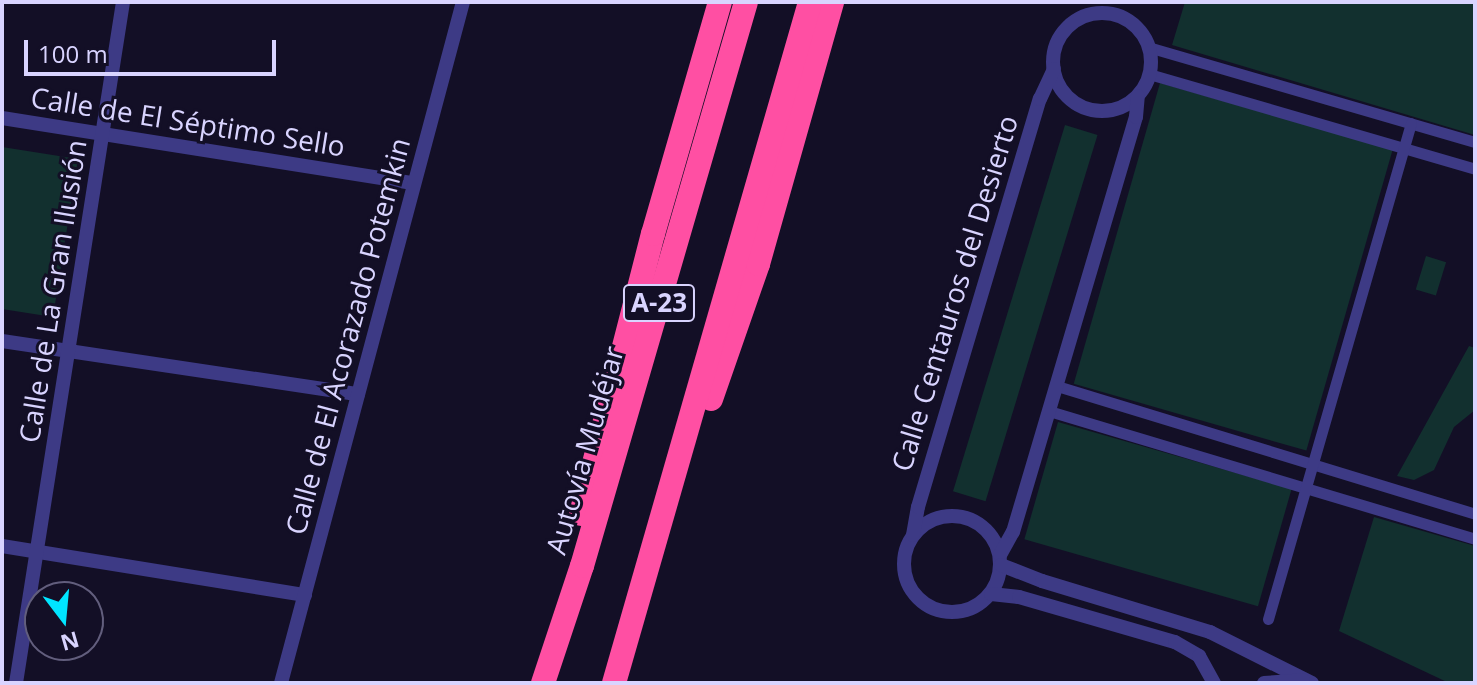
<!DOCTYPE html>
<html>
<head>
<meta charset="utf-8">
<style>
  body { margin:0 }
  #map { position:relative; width:1477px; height:685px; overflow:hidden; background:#130f26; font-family:"Open Sans",sans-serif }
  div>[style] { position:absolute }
  .green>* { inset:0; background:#12302f; transform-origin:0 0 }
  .pedestrian>* { height:11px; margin:-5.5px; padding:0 5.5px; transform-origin:5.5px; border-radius:5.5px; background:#3d3a85 }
  .minor>* { height:14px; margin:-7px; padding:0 7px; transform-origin:7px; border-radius:7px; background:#3d3a85 }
  .minor>.ring { margin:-7px; padding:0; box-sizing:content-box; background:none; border:14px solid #3d3a85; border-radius:50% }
  .motorway>* { height:24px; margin:-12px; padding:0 12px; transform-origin:12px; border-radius:12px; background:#ff4fa3 }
  span { translate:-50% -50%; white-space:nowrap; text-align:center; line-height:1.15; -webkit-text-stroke:6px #130f26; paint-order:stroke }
  .shield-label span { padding:2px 6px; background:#130f26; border:2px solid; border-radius:6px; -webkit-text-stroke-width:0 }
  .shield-label { font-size:26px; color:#d9d4ff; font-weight:700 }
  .street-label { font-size:28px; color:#d9d4ff }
  .frame { position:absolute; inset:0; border:4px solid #d9d4ff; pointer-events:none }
  .north { position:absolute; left:24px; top:581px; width:80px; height:80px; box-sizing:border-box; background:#130f26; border:2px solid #625e7d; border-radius:50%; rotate:164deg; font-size:22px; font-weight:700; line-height:32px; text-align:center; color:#d9d4ff }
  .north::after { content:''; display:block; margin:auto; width:28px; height:36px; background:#00e5ff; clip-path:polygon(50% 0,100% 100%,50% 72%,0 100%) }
  .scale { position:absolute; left:24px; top:40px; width:252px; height:36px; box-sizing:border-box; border:4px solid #d9d4ff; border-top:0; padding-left:10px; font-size:24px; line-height:28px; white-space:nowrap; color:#d9d4ff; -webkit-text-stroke:6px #130f26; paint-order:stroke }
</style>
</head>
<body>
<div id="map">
  <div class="green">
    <div style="clip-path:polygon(1185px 2px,1475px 2px,1475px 135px,1172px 45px)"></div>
    <div style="left:1160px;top:83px;width:242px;height:313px;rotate:16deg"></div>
    <div style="left:1065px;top:125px;width:34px;height:383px;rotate:17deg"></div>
    <div style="clip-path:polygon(2px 147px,78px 159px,53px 317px,2px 309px)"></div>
    <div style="left:1426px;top:256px;width:21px;height:35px;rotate:17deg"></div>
    <div style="clip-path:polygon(1469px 346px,1475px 348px,1475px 410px,1454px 427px,1434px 470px,1414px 480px,1397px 476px)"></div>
    <div style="left:1058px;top:422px;width:243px;height:122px;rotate:16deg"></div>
    <div style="clip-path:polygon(1374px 517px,1475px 546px,1475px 683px,1449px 683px,1339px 631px)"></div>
  </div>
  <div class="pedestrian">
    <div style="left:1148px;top:47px;width:341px;rotate:16.2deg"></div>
    <div style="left:1149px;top:74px;width:340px;rotate:16.2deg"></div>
    <div style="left:1057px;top:386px;width:437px;rotate:17deg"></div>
    <div style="left:1049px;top:411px;width:445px;rotate:16.7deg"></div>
    <div style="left:1268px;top:619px;width:516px;rotate:-73.92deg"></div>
  </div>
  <div class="minor">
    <div class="ring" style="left:1053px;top:13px;width:84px;height:84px"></div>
    <div style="left:2px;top:118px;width:416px;rotate:9deg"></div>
    <div style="left:2px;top:341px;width:360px;rotate:8.5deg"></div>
    <div class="ring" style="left:904px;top:516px;width:82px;height:82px"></div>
    <div style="left:913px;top:535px;width:28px;rotate:-80deg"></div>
    <div style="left:918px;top:507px;width:426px;rotate:-73.4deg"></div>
    <div style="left:1040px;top:99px;width:33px;rotate:-65deg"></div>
    <div style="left:2px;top:546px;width:307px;rotate:9.2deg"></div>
    <div style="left:1000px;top:555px;width:26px;rotate:-61deg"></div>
    <div style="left:1013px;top:532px;width:433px;rotate:-73.5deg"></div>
    <div style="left:1136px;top:117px;width:21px;rotate:-85deg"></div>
    <div style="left:1001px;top:565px;width:44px;rotate:21.3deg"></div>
    <div style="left:1042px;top:581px;width:176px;rotate:16.9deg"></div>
    <div style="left:1210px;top:632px;width:114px;rotate:26.6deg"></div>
    <div style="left:991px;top:594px;width:28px;rotate:6deg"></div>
    <div style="left:1019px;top:597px;width:162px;rotate:16.1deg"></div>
    <div style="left:1175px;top:642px;width:28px;rotate:30deg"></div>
    <div style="left:1199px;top:656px;width:31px;rotate:61deg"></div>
    <div style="left:16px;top:683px;width:689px;rotate:-81.07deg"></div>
    <div style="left:281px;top:683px;width:705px;rotate:-75.04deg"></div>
    <div style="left:1264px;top:683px;width:39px;rotate:-4deg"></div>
  </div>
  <div class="motorway">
    <div style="left:711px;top:399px;width:143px;rotate:-70.8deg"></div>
    <div style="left:758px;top:264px;width:272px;rotate:-74.2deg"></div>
    <div style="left:581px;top:514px;width:289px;rotate:-75.6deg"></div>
    <div style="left:653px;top:234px;width:241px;rotate:-73.9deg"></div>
    <div style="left:543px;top:683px;width:123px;rotate:-71.6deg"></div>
    <div style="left:582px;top:566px;width:587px;rotate:-73.79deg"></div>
    <div style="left:614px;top:683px;width:709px;rotate:-73.94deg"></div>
  </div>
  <div class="shield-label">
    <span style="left:659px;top:303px">A-23</span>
  </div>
  <div class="street-label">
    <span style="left:188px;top:121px;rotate:9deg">Calle de El Séptimo Sello</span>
    <span style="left:52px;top:291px;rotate:-81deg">Calle de La Gran Ilusión</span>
    <span style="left:954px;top:293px;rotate:-73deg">Calle Centauros del Desierto</span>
    <span style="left:347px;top:336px;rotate:-75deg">Calle de El Acorazado Potemkin</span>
    <span style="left:584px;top:450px;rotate:-74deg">Autovía Mudéjar</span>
  </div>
  <div class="frame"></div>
  <div class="north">N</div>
  <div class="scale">100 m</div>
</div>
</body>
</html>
